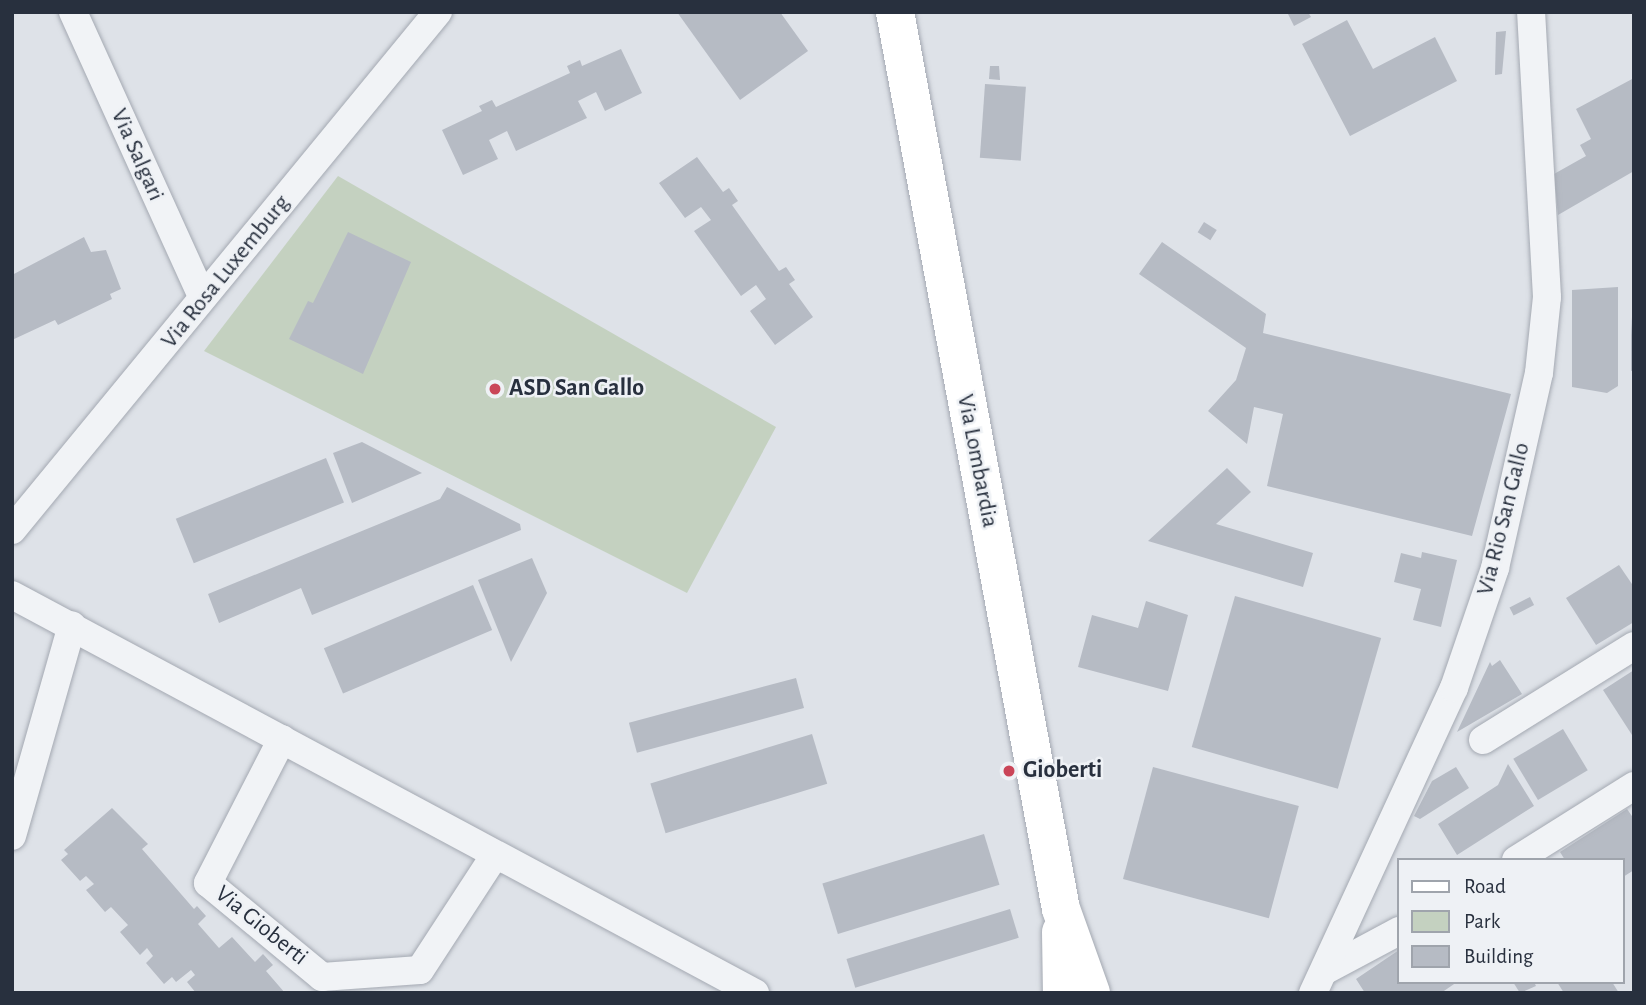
<!DOCTYPE html>
<html>
<head>
<meta charset="utf-8">
<style>
  body { margin:0 }
  #map { position:relative; width:1646px; height:1005px; overflow:hidden; background:#dee2e8; font-family:"Alegreya Sans",sans-serif }
  div>[style] { position:absolute }
  .green>* { inset:0; background:#c4d1c0 }
  .building>* { inset:0; background:#b6bbc4; transform-origin:0 0 }
  .roads { filter:drop-shadow(0 0 2px #a4a9b2) drop-shadow(0 0 2px #a4a9b2) }
  .minor>* { height:28px; margin:-14px; padding:0 14px; transform-origin:14px; border-radius:14px; background:#f1f3f6 }
  .secondary>* { height:38px; margin:-19px; padding:0 19px; transform-origin:19px; border-radius:19px; background:#fff }
  .dots>* { width:19px; height:19px; translate:-50% -50%; box-sizing:border-box; border:4px solid #eef1f5; border-radius:50% }
  span { translate:-50% -50%; white-space:nowrap; text-align:center; line-height:1.15; -webkit-text-stroke:5px #eef1f5; paint-order:stroke }
  .street-label { font-size:24px; color:#28303e }
  .poi-label { font-size:24px; color:#28303e; font-weight:700 }
  .left { translate:0 -50%; text-align:left }
  .frame { position:absolute; inset:0; border:14px solid #28303e; pointer-events:none }
  .legend { position:absolute; left:1397px; top:858px; width:228px; height:126px; box-sizing:border-box; background:#eef1f5; border:2px solid #9fa4ac; margin:0; padding:9px 12px; list-style:none; font-size:21px; color:#28303e }
  .legend li { display:flex; align-items:center; gap:14px; height:35px }
  .legend b { width:35px; border:2px solid #9fa4ac }
</style>
</head>
<body>
<div id="map">
  <div class="green">
    <div style="clip-path:polygon(338px 176px,776px 427px,687px 593px,204px 351px)"></div>
  </div>
  <div class="building">
    <div style="clip-path:polygon(677px 12px,780px 12px,808px 51px,740px 100px)"></div>
    <div style="clip-path:polygon(1287px 12px,1308px 12px,1311px 17px,1294px 26px)"></div>
    <div style="clip-path:polygon(1347px 20px,1373px 69px,1435px 37px,1457px 81px,1350px 136px,1302px 44px)"></div>
    <div style="clip-path:polygon(1506px 31px,1502px 74px,1495px 75px,1496px 32px)"></div>
    <div style="clip-path:polygon(621px 49px,642px 93px,605px 111px,596px 92px,578px 101px,587px 118px,516px 151px,507px 131px,489px 140px,498px 159px,463px 175px,442px 130px,482px 111px,479px 106px,492px 100px,496px 107px,570px 73px,567px 66px,580px 60px,582px 66px)"></div>
    <div style="clip-path:polygon(990px 66px,999px 66px,1000px 80px,989px 79px)"></div>
    <div style="clip-path:polygon(1634px 78px,1634px 171px,1558px 215px,1554px 174px,1586px 156px,1580px 145px,1591px 139px,1576px 109px)"></div>
    <div style="left:985px;top:84px;width:41px;height:74px;rotate:4deg"></div>
    <div style="clip-path:polygon(697px 157px,723px 192px,729px 188px,738px 201px,732px 205px,779px 271px,786px 267px,795px 280px,789px 284px,813px 317px,775px 345px,750px 311px,766px 299px,756px 285px,741px 296px,694px 231px,711px 220px,701px 207px,685px 218px,659px 183px)"></div>
    <div style="left:1204px;top:222px;width:15px;height:12px;rotate:32deg"></div>
    <div style="clip-path:polygon(348px 232px,411px 262px,363px 374px,289px 339px,308px 301px,313px 303px)"></div>
    <div style="clip-path:polygon(84px 237px,91px 252px,106px 250px,121px 289px,110px 294px,112px 299px,58px 325px,55px 320px,12px 340px,12px 275px)"></div>
    <div style="clip-path:polygon(1162px 242px,1266px 314px,1263px 333px,1511px 394px,1472px 536px,1267px 486px,1283px 414px,1254px 407px,1247px 444px,1208px 411px,1236px 380px,1246px 348px,1139px 274px)"></div>
    <div style="clip-path:polygon(1618px 287px,1618px 386px,1607px 393px,1572px 387px,1572px 290px)"></div>
    <div style="clip-path:polygon(1631px 317px,1634px 370px,1631px 371px)"></div>
    <div style="clip-path:polygon(362px 442px,422px 473px,352px 503px,333px 453px)"></div>
    <div style="left:326px;top:458px;width:48px;height:162px;rotate:68deg"></div>
    <div style="clip-path:polygon(1227px 468px,1251px 492px,1216px 524px,1313px 553px,1303px 587px,1148px 541px)"></div>
    <div style="clip-path:polygon(447px 487px,520px 524px,521px 530px,312px 615px,301px 588px,219px 623px,208px 594px,440px 499px)"></div>
    <div style="clip-path:polygon(1422px 552px,1457px 560px,1441px 627px,1413px 620px,1421px 589px,1394px 582px,1401px 553px,1421px 558px)"></div>
    <div style="clip-path:polygon(532px 558px,547px 593px,511px 662px,478px 580px)"></div>
    <div style="clip-path:polygon(1619px 565px,1634px 587px,1634px 622px,1596px 645px,1566px 598px)"></div>
    <div style="left:473px;top:585px;width:49px;height:162px;rotate:67deg"></div>
    <div style="left:1235px;top:596px;width:152px;height:157px;rotate:16deg"></div>
    <div style="left:1530px;top:597px;width:9px;height:23px;rotate:63deg"></div>
    <div style="clip-path:polygon(1146px 601px,1188px 615px,1168px 691px,1078px 667px,1092px 615px,1138px 628px)"></div>
    <div style="clip-path:polygon(1500px 660px,1522px 694px,1457px 732px,1490px 662px,1492px 666px)"></div>
    <div style="clip-path:polygon(1634px 670px,1634px 734px,1632px 735px,1603px 690px)"></div>
    <div style="left:796px;top:678px;width:31px;height:173px;rotate:75deg"></div>
    <div style="left:1563px;top:729px;width:48px;height:58px;rotate:59deg"></div>
    <div style="left:812px;top:734px;width:52px;height:169px;rotate:73deg"></div>
    <div style="clip-path:polygon(1508px 764px,1534px 806px,1457px 855px,1438px 824px,1498px 785px)"></div>
    <div style="left:1153px;top:767px;width:151px;height:116px;rotate:15deg"></div>
    <div style="clip-path:polygon(1456px 767px,1469px 788px,1420px 819px,1414px 816px,1432px 781px)"></div>
    <div style="clip-path:polygon(112px 808px,148px 844px,142px 849px,194px 909px,197px 906px,206px 916px,198px 924px,219px 948px,232px 937px,255px 962px,263px 954px,273px 965px,266px 971px,285px 993px,196px 993px,187px 982px,195px 975px,191px 970px,176px 982px,172px 977px,164px 984px,146px 963px,153px 956px,147px 948px,140px 955px,120px 932px,128px 925px,111px 907px,105px 912px,86px 890px,94px 884px,86px 876px,80px 881px,61px 860px,68px 854px,64px 850px)"></div>
    <div style="clip-path:polygon(1627px 809px,1634px 819px,1634px 870px,1623px 877px,1623px 860px,1565px 860px,1560px 852px)"></div>
    <div style="left:984px;top:834px;width:53px;height:169px;rotate:73deg"></div>
    <div style="left:1010px;top:909px;width:30px;height:171px;rotate:73deg"></div>
    <div style="clip-path:polygon(1399px 950px,1399px 982px,1457px 982px,1441px 993px,1365px 993px,1356px 979px)"></div>
    <div style="clip-path:polygon(1513px 982px,1534px 982px,1536px 986px,1520px 993px)"></div>
    <div style="clip-path:polygon(1557px 982px,1612px 982px,1619px 993px,1564px 993px)"></div>
  </div>
  <div class="roads">
    <div class="minor">
      <div style="left:73px;top:12px;width:313px;rotate:65.6deg"></div>
      <div style="left:12px;top:530px;width:671px;rotate:-50.57deg"></div>
      <div style="left:12px;top:595px;width:843px;rotate:28.18deg"></div>
      <div style="left:282px;top:739px;width:162px;rotate:117.2deg"></div>
      <div style="left:208px;top:883px;width:148px;rotate:39.5deg"></div>
      <div style="left:322px;top:977px;width:98px;rotate:-4.1deg"></div>
      <div style="left:420px;top:970px;width:137px;rotate:-56.9deg"></div>
      <div style="left:1483px;top:740px;width:178px;rotate:-31.9deg"></div>
      <div style="left:12px;top:836px;width:219px;rotate:-74.1deg"></div>
      <div style="left:1516px;top:860px;width:139px;rotate:-32.1deg"></div>
      <div style="left:1326px;top:970px;width:83px;rotate:-28.1deg"></div>
      <div style="left:1313px;top:993px;width:336px;rotate:-65.2deg"></div>
      <div style="left:1454px;top:688px;width:127px;rotate:-71.1deg"></div>
      <div style="left:1495px;top:568px;width:200px;rotate:-77.3deg"></div>
      <div style="left:1539px;top:373px;width:76px;rotate:-84deg"></div>
      <div style="left:1547px;top:297px;width:285px;rotate:-93.2deg"></div>
    </div>
    <div class="secondary">
      <div style="left:895px;top:12px;width:912px;rotate:79.52deg"></div>
      <div style="left:1061px;top:909px;width:89px;rotate:70.3deg"></div>
      <div style="left:1061px;top:932px;width:61px;rotate:89.1deg"></div>
    </div>
  </div>
  <div class="dots">
    <div style="left:495px;top:389px;background:#ca4558"></div>
    <div style="left:1009px;top:771px;background:#ca4558"></div>
  </div>
  <div class="street-label">
    <span style="left:137px;top:155px;rotate:66deg">Via Salgari</span>
    <span style="left:226px;top:272px;rotate:-51deg">Via Rosa Luxemburg</span>
    <span style="left:977px;top:461px;rotate:79deg">Via Lombardia</span>
    <span style="left:1504px;top:519px;rotate:-76deg">Via Rio San Gallo</span>
    <span style="left:261px;top:926px;rotate:39deg">Via Gioberti</span>
  </div>
  <div class="poi-label">
    <span class="left" style="left:509px;top:389px">ASD San Gallo</span>
    <span class="left" style="left:1023px;top:771px">Gioberti</span>
  </div>
  <div class="frame"></div>
  <ul class="legend">
  <li><b style="height:9px;background:#fff"></b>Road</li>
  <li><b style="height:19px;background:#c4d1c0"></b>Park</li>
  <li><b style="height:19px;background:#b6bbc4"></b>Building</li>
  </ul>
</div>
</body>
</html>
